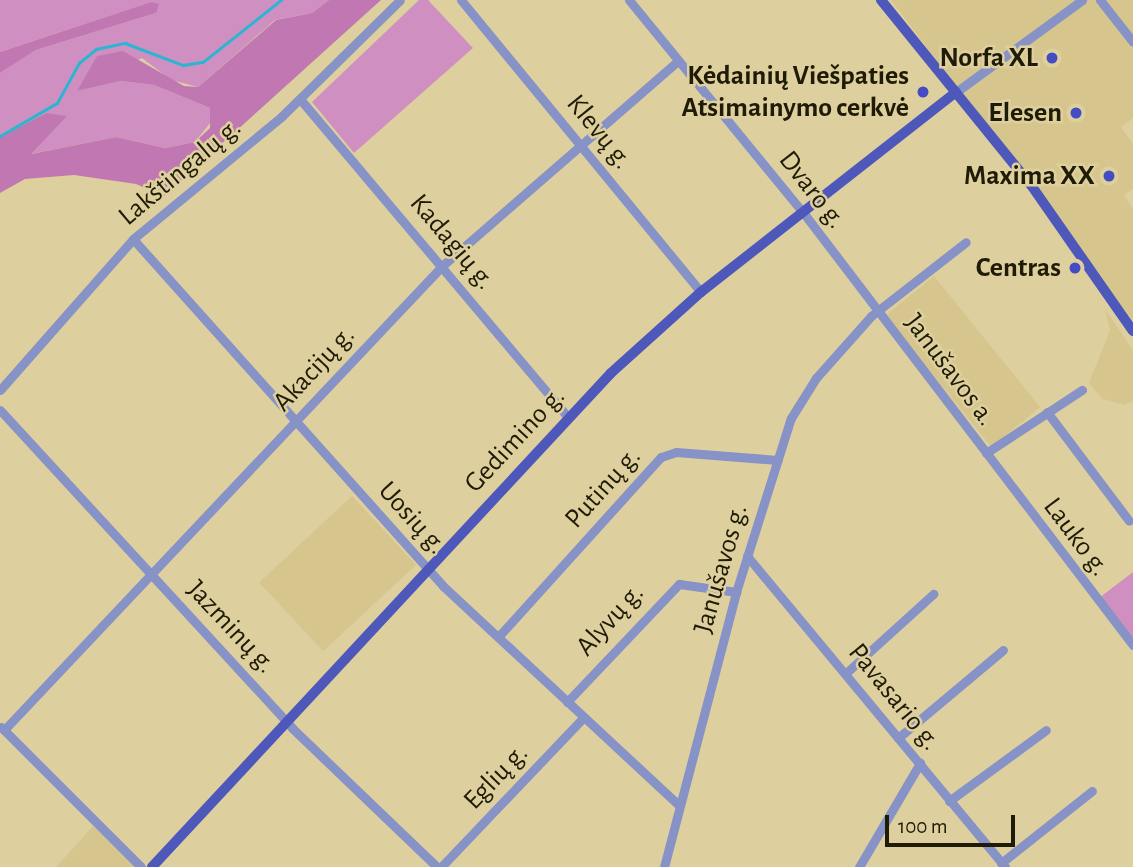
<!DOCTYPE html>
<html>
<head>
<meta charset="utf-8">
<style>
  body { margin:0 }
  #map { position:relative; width:1133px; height:867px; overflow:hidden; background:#ded09e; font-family:"Alegreya Sans",sans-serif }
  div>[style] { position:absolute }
  .built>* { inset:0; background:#d6c68d; transform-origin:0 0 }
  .green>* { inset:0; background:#cf90c1 }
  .forest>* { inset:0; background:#c178b2 }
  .stream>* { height:2.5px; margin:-1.25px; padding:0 1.25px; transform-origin:1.25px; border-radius:1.25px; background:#28b6d2 }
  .minor>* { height:9px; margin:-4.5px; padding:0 4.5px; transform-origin:4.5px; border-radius:4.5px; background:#8792c7 }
  .major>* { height:10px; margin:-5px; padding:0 5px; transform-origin:5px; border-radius:5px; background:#4e58ba }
  .dots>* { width:19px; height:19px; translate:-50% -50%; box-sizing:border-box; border:4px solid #ded09e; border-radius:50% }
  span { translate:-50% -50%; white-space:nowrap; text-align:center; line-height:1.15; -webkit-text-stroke:5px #ded09e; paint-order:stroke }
  .poi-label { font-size:28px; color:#201b07; font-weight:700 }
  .right { translate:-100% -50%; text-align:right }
  .street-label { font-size:28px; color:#201b07 }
  .scale { position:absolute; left:885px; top:815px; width:130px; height:32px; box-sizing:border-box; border:4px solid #201b07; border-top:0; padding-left:9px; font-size:21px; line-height:24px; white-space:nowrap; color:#201b07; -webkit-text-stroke:5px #ded09e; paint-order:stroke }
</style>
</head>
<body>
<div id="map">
  <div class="built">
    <div style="clip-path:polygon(891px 0,1133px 0,1133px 118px,1121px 127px,1133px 144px,1133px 189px,1124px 195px,1133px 209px,1133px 321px)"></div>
    <div style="left:934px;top:276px;width:169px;height:63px;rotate:51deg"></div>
    <div style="clip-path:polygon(1105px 309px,1133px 350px,1133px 401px,1125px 405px,1102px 399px,1089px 383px,1110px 330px)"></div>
    <div style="left:352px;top:496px;width:94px;height:127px;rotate:47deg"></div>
    <div style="clip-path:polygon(93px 826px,137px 867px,56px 867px)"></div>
  </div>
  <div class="green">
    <div style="clip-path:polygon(0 0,329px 0,312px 13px,275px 20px,198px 87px,171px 80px,142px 58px,77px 91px,121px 81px,154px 85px,210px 108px,214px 118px,195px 142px,165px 148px,116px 137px,30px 154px,46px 113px,0 137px,0 73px,36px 50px,156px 13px,151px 2px,0 52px)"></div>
    <div style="clip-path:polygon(419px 0,428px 0,473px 48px,354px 153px,312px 102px)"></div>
    <div style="clip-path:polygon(1133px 572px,1133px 638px,1099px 598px)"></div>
  </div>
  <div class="forest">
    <div style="clip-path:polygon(329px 0,381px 0,164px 196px,136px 184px,74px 175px,25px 179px,0 193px,0 137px,46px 113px,67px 116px,31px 154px,116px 137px,165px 148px,195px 142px,210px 128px,210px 108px,154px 85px,121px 81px,77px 91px,97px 56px,123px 51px,184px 86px,198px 87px,276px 20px,312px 13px)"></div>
    <div style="clip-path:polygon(151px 2px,159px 4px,156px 13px,36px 50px,0 73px,0 52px)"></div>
  </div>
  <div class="stream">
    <div style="left:0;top:136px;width:66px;rotate:-30.1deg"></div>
    <div style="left:57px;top:103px;width:46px;rotate:-61.2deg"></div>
    <div style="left:79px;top:63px;width:22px;rotate:-39deg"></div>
    <div style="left:96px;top:49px;width:30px;rotate:-12deg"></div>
    <div style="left:125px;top:43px;width:62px;rotate:20.8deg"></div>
    <div style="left:183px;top:65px;width:20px;rotate:-9deg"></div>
    <div style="left:203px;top:62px;width:100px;rotate:-38.5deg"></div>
  </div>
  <div class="minor">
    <div style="left:461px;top:0;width:378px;rotate:50.6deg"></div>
    <div style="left:629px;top:0;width:273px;rotate:50.7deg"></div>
    <div style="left:802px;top:211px;width:546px;rotate:52.67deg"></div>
    <div style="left:1100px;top:0;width:53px;rotate:51.8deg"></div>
    <div style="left:956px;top:92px;width:156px;rotate:-36.1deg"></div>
    <div style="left:300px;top:99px;width:414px;rotate:49.9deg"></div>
    <div style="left:133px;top:239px;width:465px;rotate:48.2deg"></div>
    <div style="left:443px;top:586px;width:322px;rotate:42.9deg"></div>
    <div style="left:0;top:390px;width:201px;rotate:-48.6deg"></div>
    <div style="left:133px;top:239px;width:193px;rotate:-39.5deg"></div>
    <div style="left:282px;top:116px;width:165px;rotate:-44.5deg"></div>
    <div style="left:0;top:410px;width:432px;rotate:47.4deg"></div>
    <div style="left:292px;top:728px;width:201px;rotate:43.8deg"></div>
    <div style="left:1047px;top:412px;width:136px;rotate:53deg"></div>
    <div style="left:986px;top:453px;width:115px;rotate:-33.3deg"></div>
    <div style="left:747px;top:556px;width:404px;rotate:50.3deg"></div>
    <div style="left:499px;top:636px;width:241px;rotate:-47.9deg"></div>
    <div style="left:661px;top:457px;width:16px;rotate:-18deg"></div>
    <div style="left:676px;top:452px;width:102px;rotate:4.5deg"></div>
    <div style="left:846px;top:673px;width:118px;rotate:-42.2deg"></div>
    <div style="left:567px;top:702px;width:163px;rotate:-46.5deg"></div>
    <div style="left:679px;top:584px;width:58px;rotate:8deg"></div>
    <div style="left:1px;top:727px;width:198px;rotate:45deg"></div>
    <div style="left:4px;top:730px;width:638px;rotate:-46.65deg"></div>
    <div style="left:442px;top:266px;width:313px;rotate:-41deg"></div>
    <div style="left:898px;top:738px;width:137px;rotate:-40deg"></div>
    <div style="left:949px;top:801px;width:120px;rotate:-36.2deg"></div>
    <div style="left:1001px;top:863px;width:116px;rotate:-38.4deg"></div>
    <div style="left:441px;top:867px;width:206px;rotate:-46.4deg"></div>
    <div style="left:664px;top:867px;width:284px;rotate:-75.3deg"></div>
    <div style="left:736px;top:592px;width:182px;rotate:-72.5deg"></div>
    <div style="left:791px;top:418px;width:47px;rotate:-58deg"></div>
    <div style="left:816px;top:378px;width:83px;rotate:-48.4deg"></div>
    <div style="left:871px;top:316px;width:120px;rotate:-37.9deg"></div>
    <div style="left:859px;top:867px;width:121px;rotate:-59.6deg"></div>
  </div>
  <div class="major">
    <div style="left:881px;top:0;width:238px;rotate:51deg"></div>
    <div style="left:1031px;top:185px;width:178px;rotate:55.1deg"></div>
    <div style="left:152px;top:867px;width:674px;rotate:-47.1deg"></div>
    <div style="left:611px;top:373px;width:121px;rotate:-42deg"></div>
    <div style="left:701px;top:292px;width:324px;rotate:-38.1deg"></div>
  </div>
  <div class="dots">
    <div style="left:1052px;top:58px;background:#454cc1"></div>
    <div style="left:923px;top:92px;background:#454cc1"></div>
    <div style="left:1076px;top:113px;background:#454cc1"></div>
    <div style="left:1109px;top:176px;background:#454cc1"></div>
    <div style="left:1075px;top:268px;background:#454cc1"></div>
  </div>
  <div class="poi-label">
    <span class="right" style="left:1038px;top:58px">Norfa XL</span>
    <span class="right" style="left:909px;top:92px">Kėdainių Viešpaties<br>Atsimainymo cerkvė</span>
    <span class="right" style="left:1062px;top:113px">Elesen</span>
    <span class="right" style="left:1095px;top:176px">Maxima XX</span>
    <span class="right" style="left:1061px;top:268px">Centras</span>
  </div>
  <div class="street-label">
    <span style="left:599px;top:132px;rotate:51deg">Klevų g.</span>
    <span style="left:180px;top:172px;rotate:-40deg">Lakštingalų g.</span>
    <span style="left:812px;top:190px;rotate:52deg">Dvaro g.</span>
    <span style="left:452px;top:242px;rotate:50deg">Kadagių g.</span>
    <span style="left:314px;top:369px;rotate:-47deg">Akacijų g.</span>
    <span style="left:950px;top:370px;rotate:53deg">Janušavos a.</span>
    <span style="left:515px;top:440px;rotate:-47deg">Gedimino g.</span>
    <span style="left:603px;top:488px;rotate:-48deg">Putinų g.</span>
    <span style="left:412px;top:518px;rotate:48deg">Uosių g.</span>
    <span style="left:1076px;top:537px;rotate:53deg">Lauko g.</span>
    <span style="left:721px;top:569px;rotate:-74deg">Janušavos g.</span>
    <span style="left:610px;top:620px;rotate:-48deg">Alyvų g.</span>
    <span style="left:231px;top:627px;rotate:47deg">Jazminų g.</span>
    <span style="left:894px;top:697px;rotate:51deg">Pavasario g.</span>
    <span style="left:496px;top:777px;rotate:-46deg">Eglių g.</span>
  </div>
  <div class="scale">100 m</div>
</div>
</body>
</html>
